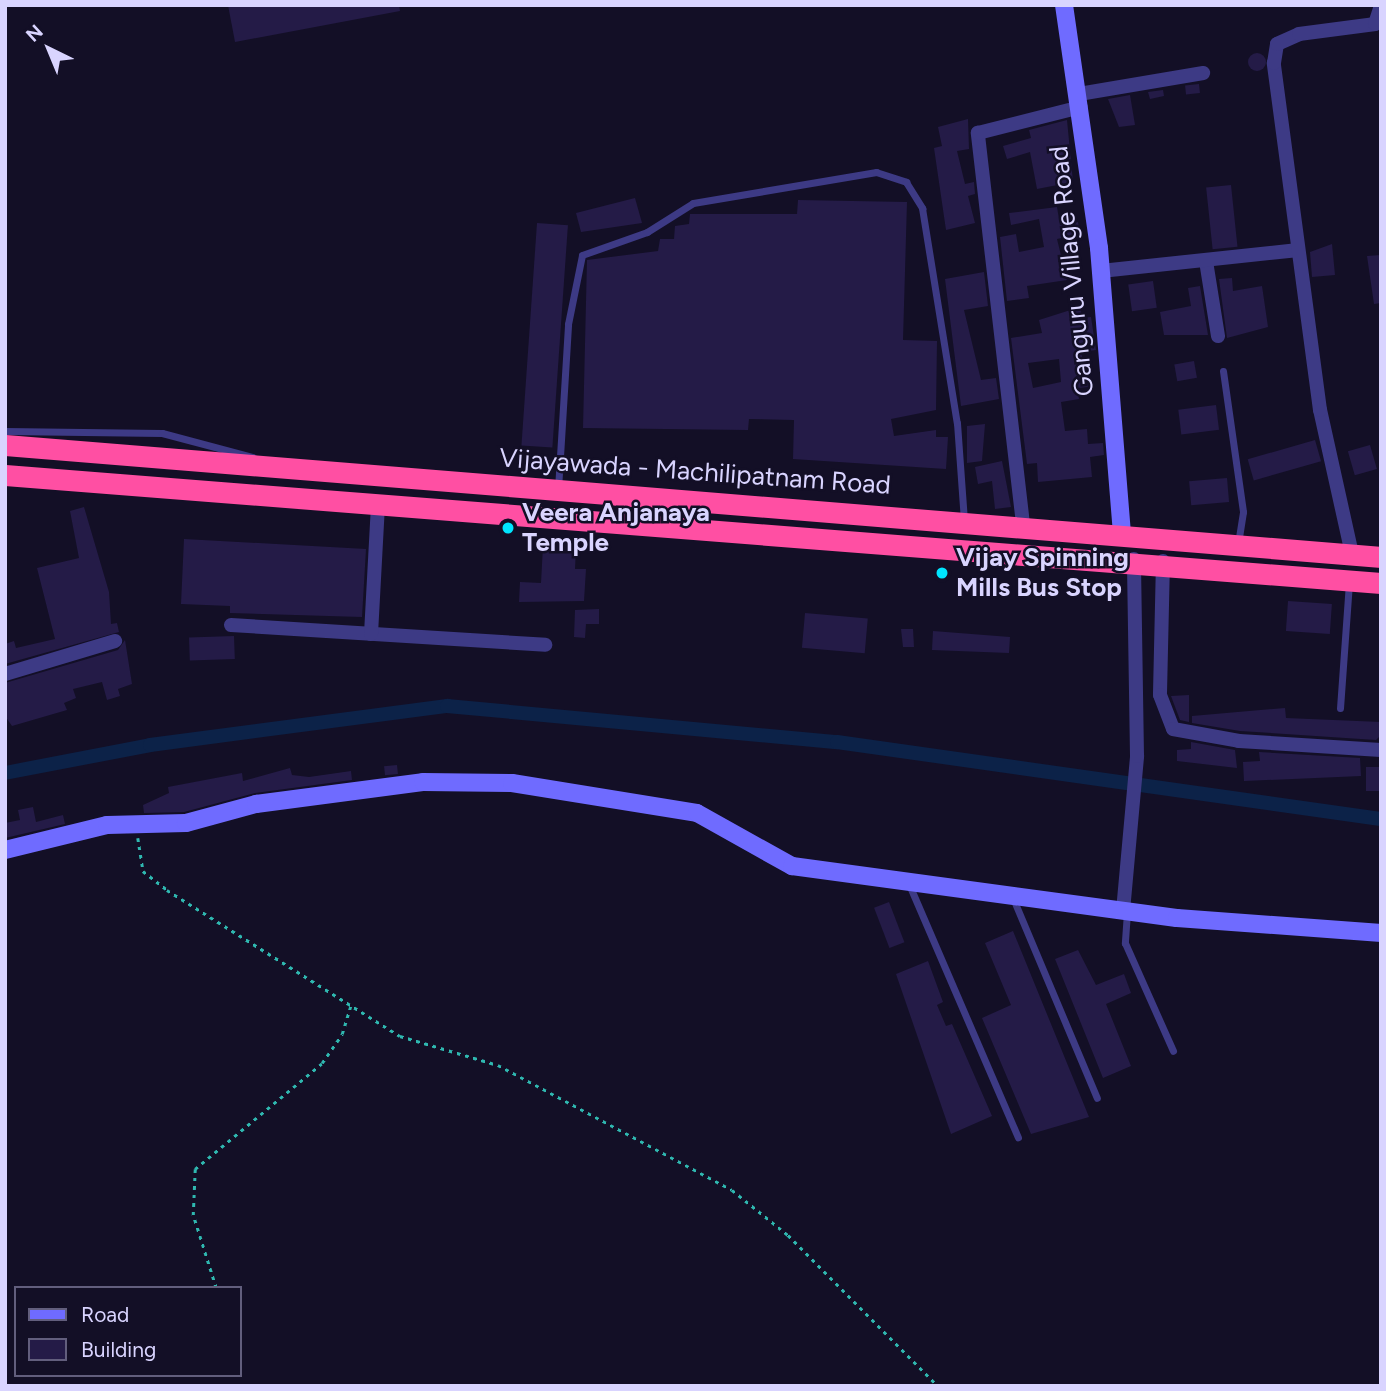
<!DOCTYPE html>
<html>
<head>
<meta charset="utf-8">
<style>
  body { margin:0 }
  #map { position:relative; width:1386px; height:1391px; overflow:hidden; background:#130f26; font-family:Figtree,sans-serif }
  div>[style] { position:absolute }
  .canal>* { height:14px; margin:-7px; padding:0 7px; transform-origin:7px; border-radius:7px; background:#0c2248 }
  .building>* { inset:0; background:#241b47; transform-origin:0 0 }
  .round { border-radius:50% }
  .path>* { height:2.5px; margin-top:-1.25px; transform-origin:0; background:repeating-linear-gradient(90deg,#2fb8b0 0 3.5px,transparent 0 8.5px) }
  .lane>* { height:7px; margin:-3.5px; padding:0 3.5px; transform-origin:3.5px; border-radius:3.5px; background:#3d3a85 }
  .street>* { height:14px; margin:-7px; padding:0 7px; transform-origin:7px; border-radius:7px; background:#3d3a85 }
  .secondary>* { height:18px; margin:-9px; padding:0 9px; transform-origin:9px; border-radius:9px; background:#6f6bff }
  .highway>* { height:21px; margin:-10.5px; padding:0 10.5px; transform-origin:10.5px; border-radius:10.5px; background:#ff4fa3 }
  .dots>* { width:19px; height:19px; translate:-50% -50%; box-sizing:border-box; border:4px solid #130f26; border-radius:50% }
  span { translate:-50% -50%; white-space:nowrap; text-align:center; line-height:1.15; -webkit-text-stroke:5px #130f26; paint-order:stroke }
  .street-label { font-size:26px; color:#d9d4ff }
  .poi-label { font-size:26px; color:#d9d4ff; font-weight:700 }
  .left { translate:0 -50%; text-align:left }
  .frame { position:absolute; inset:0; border:7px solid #d9d4ff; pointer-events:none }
  .legend { position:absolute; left:14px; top:1286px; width:228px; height:91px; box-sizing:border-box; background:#130f26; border:2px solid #625e7d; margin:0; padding:9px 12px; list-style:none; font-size:21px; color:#d9d4ff }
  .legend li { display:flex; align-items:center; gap:14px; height:35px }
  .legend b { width:35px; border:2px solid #625e7d }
  .north { position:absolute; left:14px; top:14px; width:70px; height:70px; -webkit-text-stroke:5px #130f26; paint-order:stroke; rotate:317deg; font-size:19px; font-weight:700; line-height:28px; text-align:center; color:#d9d4ff }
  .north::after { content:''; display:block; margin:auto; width:24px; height:32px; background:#d9d4ff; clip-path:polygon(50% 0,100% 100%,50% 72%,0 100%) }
</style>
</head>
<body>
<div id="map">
  <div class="canal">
    <div style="left:5px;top:773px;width:148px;rotate:-10.9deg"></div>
    <div style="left:150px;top:745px;width:300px;rotate:-7.5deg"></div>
    <div style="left:447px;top:706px;width:392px;rotate:5.3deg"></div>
    <div style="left:837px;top:742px;width:549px;rotate:8.06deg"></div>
  </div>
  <div class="building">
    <div style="clip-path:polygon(228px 5px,399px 5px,400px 11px,235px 42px)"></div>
    <div class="round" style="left:1248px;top:53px;width:18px;height:18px"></div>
    <div style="left:1199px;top:84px;width:9px;height:14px;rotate:84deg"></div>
    <div style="clip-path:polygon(1163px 90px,1164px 96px,1150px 99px,1148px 92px)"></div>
    <div style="clip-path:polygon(1130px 95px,1135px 125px,1119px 127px,1108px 99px)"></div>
    <div style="clip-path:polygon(968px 119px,969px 149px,957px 151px,965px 184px,974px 182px,975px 194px,968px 196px,975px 223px,946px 230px,934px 148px,942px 146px,938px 127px)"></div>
    <div style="clip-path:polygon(1067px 120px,1073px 182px,1037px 189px,1030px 152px,1007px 159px,1003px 146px,1031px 138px,1029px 130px)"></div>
    <div style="left:1231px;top:185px;width:62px;height:25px;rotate:84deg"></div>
    <div style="clip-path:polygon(635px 198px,642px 223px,581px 232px,576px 213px)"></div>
    <div style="clip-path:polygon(798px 200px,907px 202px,903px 340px,937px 341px,936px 410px,891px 419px,894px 436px,936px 430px,936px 437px,948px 437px,946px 469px,793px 459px,794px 420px,749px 419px,748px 430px,583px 428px,587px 260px,658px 251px,660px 239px,674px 239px,675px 226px,689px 224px,690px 214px,797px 214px)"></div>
    <div style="clip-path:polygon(1057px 207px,1060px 225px,1078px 222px,1080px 234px,1057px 239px,1067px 280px,1027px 286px,1029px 298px,1007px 301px,1000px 237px,1016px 234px,1019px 252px,1044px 247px,1039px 219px,1011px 225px,1009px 213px)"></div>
    <div style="left:537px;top:223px;width:31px;height:223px;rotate:4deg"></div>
    <div style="clip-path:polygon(1332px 244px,1335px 275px,1312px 277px,1310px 252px)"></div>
    <div style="clip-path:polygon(1381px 255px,1381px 303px,1374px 304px,1367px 256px)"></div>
    <div style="clip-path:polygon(984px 272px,988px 306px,964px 310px,981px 380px,996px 378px,999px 399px,961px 406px,945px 279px)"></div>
    <div style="clip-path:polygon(1232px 278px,1233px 291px,1262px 286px,1268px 327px,1227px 338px,1219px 279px)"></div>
    <div style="left:1153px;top:281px;width:27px;height:25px;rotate:82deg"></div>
    <div style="clip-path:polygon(1200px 286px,1208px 335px,1164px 335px,1160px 312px,1191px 306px,1188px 288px)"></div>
    <div style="clip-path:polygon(evenodd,1080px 307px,1082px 318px,1091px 317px,1096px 350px,1081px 352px,1088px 387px,1077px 388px,1079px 399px,1061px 402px,1065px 431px,1087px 429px,1088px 444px,1103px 443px,1104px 455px,1090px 457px,1092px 477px,1038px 482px,1037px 463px,1027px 464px,1011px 338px,1042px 333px,1039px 320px,1080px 307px,1059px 359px,1061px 382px,1033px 388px,1028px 363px,1059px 359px)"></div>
    <div style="left:1194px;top:361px;width:17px;height:20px;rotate:80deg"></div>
    <div style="left:1216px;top:405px;width:25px;height:38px;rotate:83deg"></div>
    <div style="clip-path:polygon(985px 424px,982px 461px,967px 463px,967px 426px)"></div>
    <div style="left:1315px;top:440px;width:22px;height:70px;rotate:74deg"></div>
    <div style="left:1370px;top:445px;width:25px;height:23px;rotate:74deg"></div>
    <div style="clip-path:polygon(1002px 461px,1011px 507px,995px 509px,992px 481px,978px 484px,975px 467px)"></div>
    <div style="left:1227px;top:478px;width:24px;height:38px;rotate:85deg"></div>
    <div style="clip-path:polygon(84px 507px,109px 592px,111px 624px,117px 623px,119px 632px,5px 664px,5px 644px,14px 641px,16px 648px,55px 639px,37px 568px,79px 558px,70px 511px)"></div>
    <div style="clip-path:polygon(184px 539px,366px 549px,362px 617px,230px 613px,230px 606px,181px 604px)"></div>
    <div style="clip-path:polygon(543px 546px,576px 548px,575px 569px,586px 569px,584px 601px,519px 602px,520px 582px,541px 583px)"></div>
    <div style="left:1288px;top:601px;width:44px;height:30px;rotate:4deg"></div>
    <div style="clip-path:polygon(599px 609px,599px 624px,586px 624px,585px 638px,574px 637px,575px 610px)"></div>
    <div style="left:805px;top:613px;width:63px;height:35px;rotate:5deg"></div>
    <div style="clip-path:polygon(901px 629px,913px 629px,914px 647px,903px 647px)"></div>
    <div style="clip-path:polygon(933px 631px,1010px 637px,1009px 653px,932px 650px)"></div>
    <div style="left:234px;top:636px;width:23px;height:45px;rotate:88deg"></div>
    <div style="clip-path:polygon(125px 640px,132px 684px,118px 689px,120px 696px,107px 700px,102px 682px,73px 689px,76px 698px,64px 703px,67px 710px,12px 726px,5px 716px,5px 683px,118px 650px)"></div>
    <div style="clip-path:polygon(1189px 695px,1189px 722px,1180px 720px,1171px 696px)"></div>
    <div style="clip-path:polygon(1285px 708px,1286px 718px,1381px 722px,1381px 735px,1376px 740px,1240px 731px,1192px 723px,1192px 716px)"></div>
    <div style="clip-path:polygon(1191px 742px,1235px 750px,1237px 768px,1177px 761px,1177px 750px,1191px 749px)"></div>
    <div style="clip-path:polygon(1259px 752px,1360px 758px,1361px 776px,1244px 781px,1243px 762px,1260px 761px)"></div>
    <div style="left:397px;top:765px;width:9px;height:13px;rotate:84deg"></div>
    <div style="left:1381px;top:767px;width:24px;height:15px;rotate:90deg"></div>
    <div style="clip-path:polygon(290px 768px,292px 775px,309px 777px,351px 771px,352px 780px,255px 793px,184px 812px,144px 813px,143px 805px,169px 793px,168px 787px,242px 773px,243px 781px)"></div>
    <div style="clip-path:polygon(33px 807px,36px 822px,63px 815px,65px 824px,5px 838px,5px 823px,20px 820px,18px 810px)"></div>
    <div style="left:889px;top:902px;width:43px;height:16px;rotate:69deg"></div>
    <div style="clip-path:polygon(1013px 931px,1089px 1117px,1031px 1134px,982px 1018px,1011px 1005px,985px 943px)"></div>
    <div style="clip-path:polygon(1078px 950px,1096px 985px,1124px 974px,1131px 993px,1106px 1004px,1131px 1066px,1103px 1078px,1055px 959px)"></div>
    <div style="clip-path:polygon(928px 961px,943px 1002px,937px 1005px,946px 1026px,952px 1024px,992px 1116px,951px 1134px,896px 974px)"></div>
  </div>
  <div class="path">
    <div style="left:138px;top:838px;width:33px;rotate:81deg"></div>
    <div style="left:143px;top:871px;width:31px;rotate:38deg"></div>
    <div style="left:167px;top:890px;width:275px;rotate:32.1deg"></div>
    <div style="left:400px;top:1036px;width:102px;rotate:16.5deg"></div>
    <div style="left:498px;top:1065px;width:265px;rotate:28.1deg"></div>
    <div style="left:732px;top:1190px;width:72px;rotate:38.8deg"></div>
    <div style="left:788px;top:1235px;width:213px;rotate:45.2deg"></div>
    <div style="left:216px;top:1288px;width:77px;rotate:-107.5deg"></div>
    <div style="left:193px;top:1215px;width:46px;rotate:-87.5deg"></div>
    <div style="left:195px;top:1169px;width:165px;rotate:-39.8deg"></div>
    <div style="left:322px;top:1063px;width:35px;rotate:-55deg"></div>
    <div style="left:342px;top:1034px;width:30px;rotate:-73deg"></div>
  </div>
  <div class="lane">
    <div style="left:1223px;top:371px;width:142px;rotate:81.9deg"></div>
    <div style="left:1243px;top:512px;width:31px;rotate:99deg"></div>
    <div style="left:5px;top:431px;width:157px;rotate:0.7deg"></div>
    <div style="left:162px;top:433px;width:94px;rotate:14.8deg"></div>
    <div style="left:558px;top:489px;width:165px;rotate:-86.5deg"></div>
    <div style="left:568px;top:324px;width:70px;rotate:-78.5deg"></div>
    <div style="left:582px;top:255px;width:69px;rotate:-19.5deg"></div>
    <div style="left:647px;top:232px;width:54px;rotate:-32.2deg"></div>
    <div style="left:693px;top:203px;width:186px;rotate:-9.6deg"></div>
    <div style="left:876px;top:172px;width:32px;rotate:18deg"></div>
    <div style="left:906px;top:182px;width:31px;rotate:58deg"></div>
    <div style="left:922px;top:208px;width:218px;rotate:80.8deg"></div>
    <div style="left:957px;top:423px;width:97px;rotate:85.9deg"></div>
    <div style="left:1340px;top:708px;width:125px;rotate:-85.9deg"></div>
    <div style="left:908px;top:882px;width:278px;rotate:66.7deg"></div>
    <div style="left:1012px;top:896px;width:219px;rotate:67.2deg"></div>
    <div style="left:1127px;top:912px;width:31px;rotate:94deg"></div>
    <div style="left:1125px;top:943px;width:118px;rotate:66deg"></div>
  </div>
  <div class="street">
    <div style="left:1079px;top:94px;width:126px;rotate:-9.6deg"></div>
    <div style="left:1206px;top:261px;width:76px;rotate:80.9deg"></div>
    <div style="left:1101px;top:271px;width:196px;rotate:-6.1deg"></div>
    <div style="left:1023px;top:524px;width:394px;rotate:-96.6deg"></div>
    <div style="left:978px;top:133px;width:106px;rotate:-14.2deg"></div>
    <div style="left:1352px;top:554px;width:148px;rotate:-102.5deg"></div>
    <div style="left:1320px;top:410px;width:350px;rotate:-97.6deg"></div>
    <div style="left:1274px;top:63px;width:19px;rotate:-81deg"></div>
    <div style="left:1277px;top:44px;width:24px;rotate:-24deg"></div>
    <div style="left:1299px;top:34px;width:77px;rotate:-7.5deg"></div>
    <div style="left:1375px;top:24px;width:20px;rotate:-72deg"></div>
    <div style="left:1163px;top:561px;width:134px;rotate:91.3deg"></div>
    <div style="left:1160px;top:695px;width:36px;rotate:69deg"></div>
    <div style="left:1173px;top:729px;width:67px;rotate:10.3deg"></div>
    <div style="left:1239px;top:741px;width:142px;rotate:3.6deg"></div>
    <div style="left:231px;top:625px;width:315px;rotate:3.6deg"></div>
    <div style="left:371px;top:634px;width:129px;rotate:-86.9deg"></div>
    <div style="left:5px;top:674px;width:115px;rotate:-16.7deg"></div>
    <div style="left:1123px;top:911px;width:156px;rotate:-84.8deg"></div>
    <div style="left:1137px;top:756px;width:197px;rotate:-90.9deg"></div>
  </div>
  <div class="secondary">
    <div style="left:1064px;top:5px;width:246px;rotate:81.8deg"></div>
    <div style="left:1099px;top:248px;width:286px;rotate:85.4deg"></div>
    <div style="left:5px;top:850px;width:105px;rotate:-13.8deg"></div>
    <div style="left:107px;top:825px;width:79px;rotate:-1.5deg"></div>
    <div style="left:186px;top:823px;width:73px;rotate:-15.2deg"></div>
    <div style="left:256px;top:804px;width:168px;rotate:-7.5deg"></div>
    <div style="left:423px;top:782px;width:89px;rotate:0.6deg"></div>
    <div style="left:512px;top:783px;width:187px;rotate:9.2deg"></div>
    <div style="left:697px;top:813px;width:109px;rotate:29.2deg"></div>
    <div style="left:792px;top:866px;width:388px;rotate:7.7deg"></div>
    <div style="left:1177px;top:918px;width:205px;rotate:4.2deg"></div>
  </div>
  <div class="highway">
    <div style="left:5px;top:445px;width:1381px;rotate:4.65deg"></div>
    <div style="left:5px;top:475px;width:1380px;rotate:4.49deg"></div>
  </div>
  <div class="dots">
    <div style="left:508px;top:528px;background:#00e5ff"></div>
    <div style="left:942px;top:573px;background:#00e5ff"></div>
  </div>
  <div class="street-label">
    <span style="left:1072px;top:271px;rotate:-96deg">Ganguru Village Road</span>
    <span style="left:695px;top:472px;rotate:4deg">Vijayawada - Machilipatnam Road</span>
  </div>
  <div class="poi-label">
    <span class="left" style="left:522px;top:528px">Veera Anjanaya<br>Temple</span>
    <span class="left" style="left:956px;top:573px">Vijay Spinning<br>Mills Bus Stop</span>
  </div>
  <div class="frame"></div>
  <ul class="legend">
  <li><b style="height:9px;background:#6f6bff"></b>Road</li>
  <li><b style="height:19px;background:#241b47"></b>Building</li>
  </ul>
  <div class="north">N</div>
</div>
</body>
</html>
